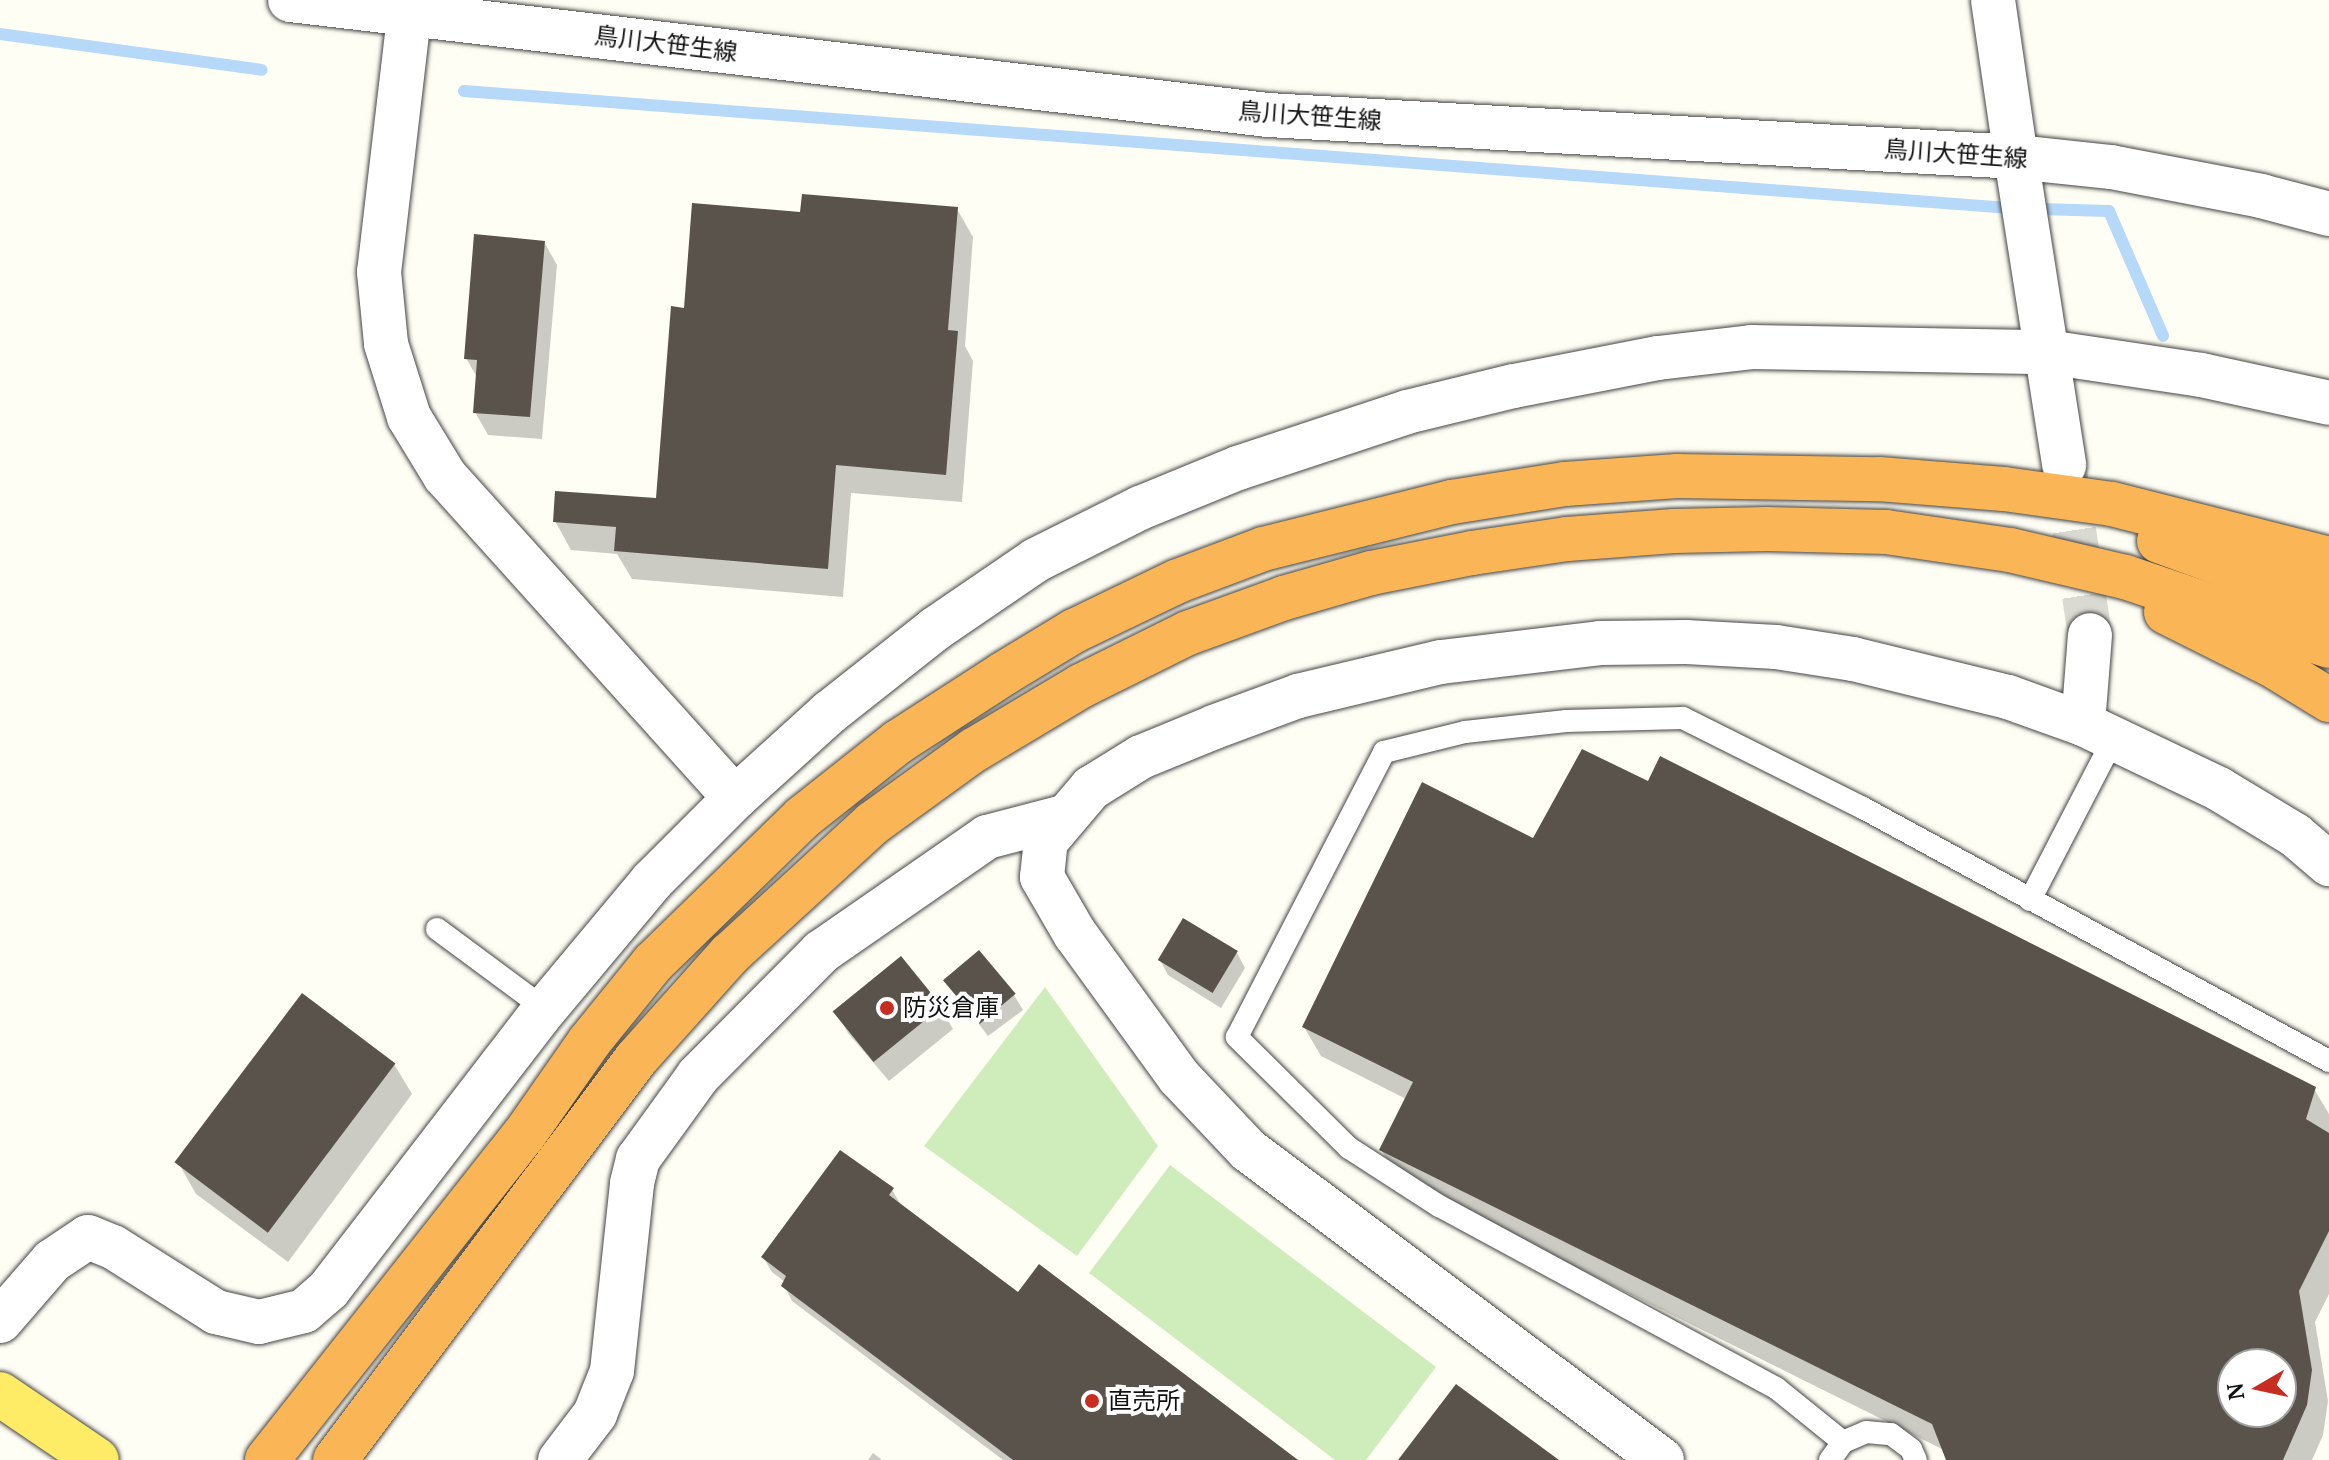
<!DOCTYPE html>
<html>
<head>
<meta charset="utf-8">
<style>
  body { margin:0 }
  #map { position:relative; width:2329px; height:1460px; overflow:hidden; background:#fffef4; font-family:"PT Serif","Noto Sans JP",serif }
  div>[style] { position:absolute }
  .green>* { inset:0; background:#cfecbb }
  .shadow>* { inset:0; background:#0003 }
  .stream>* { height:12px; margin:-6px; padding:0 6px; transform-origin:6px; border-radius:6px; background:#b6d8f9 }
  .building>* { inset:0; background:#5a534c; transform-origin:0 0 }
  .minor-tunnel>* { height:44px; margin-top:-22px; transform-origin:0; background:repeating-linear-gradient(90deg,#dbdad2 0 44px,transparent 0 66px) }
  .roads { filter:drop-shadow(0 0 2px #444) drop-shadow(0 0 2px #444) }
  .service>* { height:22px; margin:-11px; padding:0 11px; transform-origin:11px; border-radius:11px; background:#fff }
  .minor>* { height:44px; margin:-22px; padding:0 22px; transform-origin:22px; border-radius:22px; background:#fff }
  .tertiary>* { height:44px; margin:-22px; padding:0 22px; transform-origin:22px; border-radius:22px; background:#fff }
  .primary>* { height:44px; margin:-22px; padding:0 22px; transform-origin:22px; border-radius:22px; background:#feeb66 }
  .motorway>* { height:44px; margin:-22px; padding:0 22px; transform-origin:22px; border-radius:22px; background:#fab557 }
  .dots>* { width:22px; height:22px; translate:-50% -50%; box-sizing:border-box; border:4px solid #fff; border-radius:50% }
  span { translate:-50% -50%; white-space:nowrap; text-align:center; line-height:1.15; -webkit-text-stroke:8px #fff; paint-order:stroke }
  .street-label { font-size:24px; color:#111 }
  .poi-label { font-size:24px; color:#111 }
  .left { translate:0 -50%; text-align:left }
  .north { position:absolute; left:2217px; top:1348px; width:80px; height:80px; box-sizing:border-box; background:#fff; border:2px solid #a0a0a0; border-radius:50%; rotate:261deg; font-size:22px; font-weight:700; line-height:32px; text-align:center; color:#111 }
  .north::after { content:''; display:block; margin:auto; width:28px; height:36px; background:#c82d21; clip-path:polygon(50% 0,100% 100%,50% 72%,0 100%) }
</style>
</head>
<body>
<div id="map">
  <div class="green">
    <div style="clip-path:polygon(1045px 987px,1158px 1146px,1077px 1256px,924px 1146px)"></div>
    <div style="clip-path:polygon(1170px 1165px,1436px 1367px,1366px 1460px,1335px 1460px,1089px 1273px)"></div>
  </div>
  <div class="shadow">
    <div style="clip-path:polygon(957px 209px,973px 237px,965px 346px,973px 361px,962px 502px,851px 493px,843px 597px,632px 579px,617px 554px,571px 550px,555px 521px,658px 500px,685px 310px,802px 214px)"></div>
    <div style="clip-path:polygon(544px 242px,557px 265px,542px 439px,488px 435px,475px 412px,478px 379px,466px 358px)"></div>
    <div style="clip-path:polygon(evenodd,1534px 840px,2314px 1089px,2329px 1114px,2329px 1294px,2315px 1322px,2328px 1401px,2323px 1435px,2312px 1460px,1948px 1460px,1944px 1450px,1398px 1179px,1381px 1149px,1406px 1099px,1321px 1056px,1304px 1027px,1534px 840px,2233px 1364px,2281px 1364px,2281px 1412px,2233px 1412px,2233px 1364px)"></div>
    <div style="clip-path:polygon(1237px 953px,1245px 968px,1221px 1008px,1168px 975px,1160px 960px)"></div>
    <div style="clip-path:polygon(944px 978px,1014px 995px,1023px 1010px,988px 1036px)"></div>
    <div style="clip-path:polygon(940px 1007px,953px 1029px,889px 1081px,848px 1033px,835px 1011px)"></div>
    <div style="clip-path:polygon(394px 1064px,412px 1094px,288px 1262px,196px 1194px,179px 1164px)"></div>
    <div style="clip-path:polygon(892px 1190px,901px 1205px,1018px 1295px,1294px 1460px,1003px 1460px,792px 1301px,784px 1285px,785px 1282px,772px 1272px,763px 1257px)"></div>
    <div style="clip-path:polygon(873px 1453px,882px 1460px,868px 1460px)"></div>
  </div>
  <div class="stream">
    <div style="left:0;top:34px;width:264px;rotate:7.8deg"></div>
    <div style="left:464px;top:91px;width:1548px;rotate:4.33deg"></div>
    <div style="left:2008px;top:208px;width:101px;rotate:1.7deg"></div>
    <div style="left:2109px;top:211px;width:136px;rotate:66.6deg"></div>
  </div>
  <div class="building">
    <div style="clip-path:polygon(802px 194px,958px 207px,948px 330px,958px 331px,946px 475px,836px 465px,828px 569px,614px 551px,616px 527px,553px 522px,555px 491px,656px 498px,671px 306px,684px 308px,692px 203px,800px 212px)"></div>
    <div style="clip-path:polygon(474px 234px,545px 241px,530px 417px,473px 413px,477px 360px,464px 359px)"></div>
    <div style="clip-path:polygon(evenodd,1582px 749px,1648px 781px,1660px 756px,2316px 1087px,2306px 1119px,2329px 1133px,2329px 1231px,2299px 1291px,2312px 1370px,2307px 1405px,2283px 1460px,1946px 1460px,1932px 1424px,1379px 1150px,1413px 1082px,1302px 1027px,1422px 782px,1533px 838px,1582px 749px,2233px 1364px,2281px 1364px,2281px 1412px,2233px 1412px,2233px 1364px)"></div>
    <div style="left:1183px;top:918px;width:64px;height:49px;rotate:31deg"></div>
    <div style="left:979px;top:950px;width:57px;height:47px;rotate:50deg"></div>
    <div style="left:901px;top:956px;width:65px;height:88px;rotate:51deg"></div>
    <div style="left:302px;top:993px;width:117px;height:212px;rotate:37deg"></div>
    <div style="clip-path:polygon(840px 1150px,894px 1188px,889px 1195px,1018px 1292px,1039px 1264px,1298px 1460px,1013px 1460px,781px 1286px,786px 1276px,761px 1257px)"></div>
    <div style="clip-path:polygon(1456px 1384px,1559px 1460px,1398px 1460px)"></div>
  </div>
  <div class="minor-tunnel">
    <div style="left:2064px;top:465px;width:172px;rotate:81.3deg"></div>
  </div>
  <div class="roads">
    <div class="service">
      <div style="left:2030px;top:900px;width:182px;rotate:-62.6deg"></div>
      <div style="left:437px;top:929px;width:134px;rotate:36.5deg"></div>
      <div style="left:1843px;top:1442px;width:86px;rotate:-141.1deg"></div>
      <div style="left:1776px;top:1388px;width:383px;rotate:-151.6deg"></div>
      <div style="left:1439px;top:1206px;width:107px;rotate:-147.2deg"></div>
      <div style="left:1349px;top:1148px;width:158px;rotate:-135.3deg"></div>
      <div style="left:1237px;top:1037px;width:321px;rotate:-62.7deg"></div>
      <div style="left:1384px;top:752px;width:83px;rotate:-13.9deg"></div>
      <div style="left:1465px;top:732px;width:102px;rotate:-6.2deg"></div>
      <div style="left:1566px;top:721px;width:117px;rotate:-1.5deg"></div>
      <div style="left:1683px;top:718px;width:201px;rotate:26.6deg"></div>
      <div style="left:1863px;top:808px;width:530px;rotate:28.5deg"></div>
      <div style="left:1830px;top:1460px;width:22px;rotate:-54deg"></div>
      <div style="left:1843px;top:1442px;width:25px;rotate:-23deg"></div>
      <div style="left:1866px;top:1432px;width:25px;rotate:5deg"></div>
      <div style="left:1891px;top:1434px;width:25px;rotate:37deg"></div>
      <div style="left:1911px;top:1449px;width:12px;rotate:66deg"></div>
    </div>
    <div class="minor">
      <div style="left:2016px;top:157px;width:312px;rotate:81.1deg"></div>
      <div style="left:2083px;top:724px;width:89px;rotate:-85.5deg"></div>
      <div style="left:560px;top:1460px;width:58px;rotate:-52.7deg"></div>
      <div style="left:595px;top:1414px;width:46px;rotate:-68.4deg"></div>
      <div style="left:612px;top:1371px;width:189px;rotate:-83.9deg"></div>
      <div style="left:632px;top:1183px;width:25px;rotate:-76deg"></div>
      <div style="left:638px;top:1159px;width:102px;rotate:-54.1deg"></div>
      <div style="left:698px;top:1076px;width:175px;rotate:-45.2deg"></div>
      <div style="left:821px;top:952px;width:202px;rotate:-34.7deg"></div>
      <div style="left:987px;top:837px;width:79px;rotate:-14.7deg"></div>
    </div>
    <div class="tertiary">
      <div style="left:290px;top:0;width:985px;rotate:6.71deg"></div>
      <div style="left:1268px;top:115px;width:749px;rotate:3.21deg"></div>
      <div style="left:2016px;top:157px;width:96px;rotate:6deg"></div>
      <div style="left:2111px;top:167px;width:153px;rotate:10.9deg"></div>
      <div style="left:2261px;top:196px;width:70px;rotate:14.8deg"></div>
      <div style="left:411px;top:0;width:274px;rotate:96.7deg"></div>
      <div style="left:379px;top:272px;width:72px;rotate:84.4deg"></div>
      <div style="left:386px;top:344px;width:77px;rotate:72.5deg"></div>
      <div style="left:409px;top:417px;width:69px;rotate:58.6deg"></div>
      <div style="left:445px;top:476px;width:433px;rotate:48deg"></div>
      <div style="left:1993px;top:0;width:159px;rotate:81.7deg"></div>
      <div style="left:0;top:1321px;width:79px;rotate:-49.1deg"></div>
      <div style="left:52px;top:1261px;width:43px;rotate:-33.7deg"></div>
      <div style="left:88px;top:1237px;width:27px;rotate:22deg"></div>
      <div style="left:113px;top:1247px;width:122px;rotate:32.3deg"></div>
      <div style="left:216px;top:1312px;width:44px;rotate:13.1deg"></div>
      <div style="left:259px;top:1322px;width:46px;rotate:-13.7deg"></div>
      <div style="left:304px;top:1311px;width:33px;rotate:-41deg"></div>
      <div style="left:329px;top:1289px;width:354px;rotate:-52.4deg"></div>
      <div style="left:545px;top:1009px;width:167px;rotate:-50.1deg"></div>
      <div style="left:652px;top:881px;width:117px;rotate:-45deg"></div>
      <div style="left:735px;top:798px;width:128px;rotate:-42.2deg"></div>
      <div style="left:830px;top:712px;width:134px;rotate:-38.3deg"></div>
      <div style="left:935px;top:629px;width:122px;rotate:-34.3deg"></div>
      <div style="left:1036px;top:560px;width:116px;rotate:-26.6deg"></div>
      <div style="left:1140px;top:508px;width:106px;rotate:-22.2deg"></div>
      <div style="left:1238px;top:468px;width:178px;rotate:-18.3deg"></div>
      <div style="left:1407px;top:412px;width:110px;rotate:-13.7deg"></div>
      <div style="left:1514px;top:386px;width:147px;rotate:-11deg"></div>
      <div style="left:1658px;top:358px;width:94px;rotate:-6.7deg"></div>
      <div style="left:1751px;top:347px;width:296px;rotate:1deg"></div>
      <div style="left:2047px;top:352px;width:156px;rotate:8.5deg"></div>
      <div style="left:2201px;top:375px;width:131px;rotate:12.3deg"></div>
      <div style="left:1662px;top:1460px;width:517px;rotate:-143.17deg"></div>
      <div style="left:1248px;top:1150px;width:100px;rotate:-133.4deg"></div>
      <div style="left:1179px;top:1077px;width:177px;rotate:-126deg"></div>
      <div style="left:1075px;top:934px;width:66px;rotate:-120.1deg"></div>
      <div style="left:1042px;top:877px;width:36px;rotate:-84deg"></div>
      <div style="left:1046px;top:841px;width:70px;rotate:-49.7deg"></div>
      <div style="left:1091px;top:788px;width:59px;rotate:-31.8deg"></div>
      <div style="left:1141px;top:757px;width:79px;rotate:-22.3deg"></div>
      <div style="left:1214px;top:727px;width:90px;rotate:-20.3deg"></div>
      <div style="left:1298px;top:696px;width:147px;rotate:-13.4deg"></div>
      <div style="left:1441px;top:662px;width:160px;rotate:-6.8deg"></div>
      <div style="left:1600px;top:643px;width:86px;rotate:-0.7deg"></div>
      <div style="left:1686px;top:642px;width:90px;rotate:3.2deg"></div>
      <div style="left:1776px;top:647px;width:78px;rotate:8.9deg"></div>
      <div style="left:1853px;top:659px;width:160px;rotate:13.8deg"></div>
      <div style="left:2008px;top:697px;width:80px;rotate:19.8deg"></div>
      <div style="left:2083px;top:724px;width:151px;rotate:25.5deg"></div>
      <div style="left:2219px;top:789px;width:89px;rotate:31.2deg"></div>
      <div style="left:2295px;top:835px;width:45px;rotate:40.5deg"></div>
    </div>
    <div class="primary">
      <div style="left:0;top:1394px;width:117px;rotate:34.2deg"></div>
    </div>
    <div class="motorway">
      <div style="left:2159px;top:541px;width:181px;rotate:20deg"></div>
      <div style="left:2166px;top:612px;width:119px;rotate:26.6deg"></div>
      <div style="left:2272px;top:665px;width:67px;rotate:31.6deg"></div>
      <div style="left:267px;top:1460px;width:414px;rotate:-51.7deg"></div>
      <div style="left:524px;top:1135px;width:113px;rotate:-55deg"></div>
      <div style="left:589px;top:1042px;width:102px;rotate:-51deg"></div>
      <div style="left:653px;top:963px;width:208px;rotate:-44.2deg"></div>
      <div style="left:802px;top:818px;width:122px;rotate:-38.4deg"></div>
      <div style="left:898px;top:742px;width:125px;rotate:-32.9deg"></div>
      <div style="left:1003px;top:674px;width:83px;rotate:-31.2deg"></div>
      <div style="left:1074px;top:631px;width:115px;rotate:-25.7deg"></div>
      <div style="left:1178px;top:581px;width:91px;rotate:-20.6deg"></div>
      <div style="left:1263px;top:549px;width:195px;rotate:-14deg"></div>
      <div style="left:1452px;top:502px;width:114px;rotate:-9.1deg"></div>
      <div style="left:1565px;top:484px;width:112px;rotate:-4.1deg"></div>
      <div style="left:1677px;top:476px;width:202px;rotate:0.9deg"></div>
      <div style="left:1879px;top:479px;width:125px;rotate:4.6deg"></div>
      <div style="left:2004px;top:489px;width:109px;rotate:7.9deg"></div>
      <div style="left:2112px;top:504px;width:224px;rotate:14.2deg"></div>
      <div style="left:335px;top:1460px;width:501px;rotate:-53.11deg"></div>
      <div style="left:636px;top:1059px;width:141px;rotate:-48.2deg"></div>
      <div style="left:730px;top:954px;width:194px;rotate:-42.5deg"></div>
      <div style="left:873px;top:823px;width:125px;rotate:-35.9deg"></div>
      <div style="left:974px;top:750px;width:125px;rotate:-30.9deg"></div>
      <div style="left:1081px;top:686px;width:119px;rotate:-26.4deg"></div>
      <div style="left:1188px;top:633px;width:102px;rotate:-20deg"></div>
      <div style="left:1284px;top:598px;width:91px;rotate:-16deg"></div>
      <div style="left:1371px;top:573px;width:103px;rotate:-11.2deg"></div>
      <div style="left:1472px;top:553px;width:96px;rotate:-8.4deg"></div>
      <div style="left:1567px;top:539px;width:107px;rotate:-4.3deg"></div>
      <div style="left:1674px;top:531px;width:93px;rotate:-1.2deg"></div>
      <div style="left:1767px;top:529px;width:119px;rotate:1.4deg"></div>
      <div style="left:1886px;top:532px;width:125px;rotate:8.3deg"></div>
      <div style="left:2010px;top:550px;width:118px;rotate:13.2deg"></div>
      <div style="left:2125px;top:577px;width:215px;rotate:18.7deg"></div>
    </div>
  </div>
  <div class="dots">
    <div style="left:887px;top:1008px;background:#c82d21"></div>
    <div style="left:1092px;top:1401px;background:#c82d21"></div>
  </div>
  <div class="street-label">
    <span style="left:666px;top:44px;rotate:7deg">鳥川大笹生線</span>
    <span style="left:1310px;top:116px;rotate:4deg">鳥川大笹生線</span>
    <span style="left:1956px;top:154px;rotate:4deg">鳥川大笹生線</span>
  </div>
  <div class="poi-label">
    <span class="left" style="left:903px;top:1008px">防災倉庫</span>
    <span class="left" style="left:1108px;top:1401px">直売所</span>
  </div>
  <div class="north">N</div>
</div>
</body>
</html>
